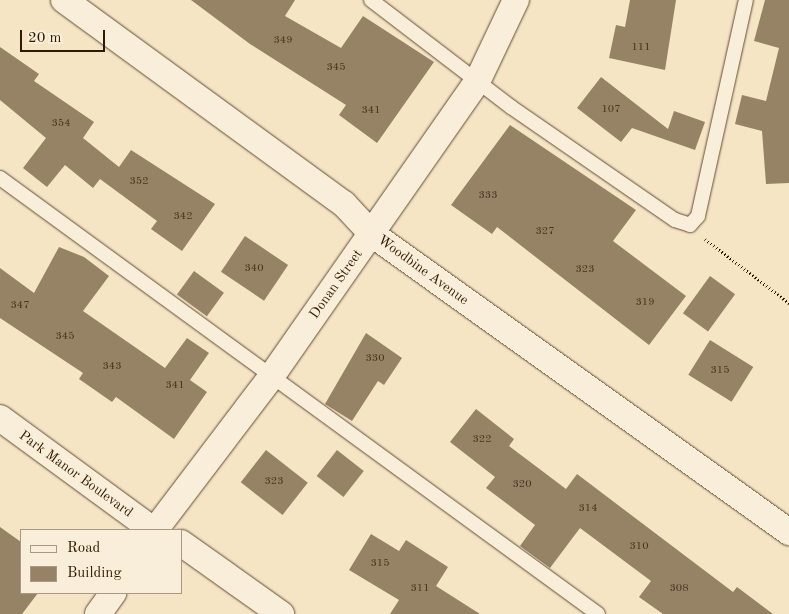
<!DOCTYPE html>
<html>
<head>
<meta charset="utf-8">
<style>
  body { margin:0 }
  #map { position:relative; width:789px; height:614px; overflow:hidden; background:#f6e5c5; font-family:"Old Standard TT",serif }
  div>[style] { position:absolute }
  .building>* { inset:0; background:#968366; transform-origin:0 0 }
  .path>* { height:3px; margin-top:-1.5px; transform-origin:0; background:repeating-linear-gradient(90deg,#2f1900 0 1px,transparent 0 3.5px) }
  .roads { filter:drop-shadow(0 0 1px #614c31) drop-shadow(0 0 1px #614c31) }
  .service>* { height:14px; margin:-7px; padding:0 7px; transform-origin:7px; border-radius:7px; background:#f9eed9 }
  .minor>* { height:26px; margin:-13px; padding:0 13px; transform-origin:13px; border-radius:13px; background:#f9eed9 }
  span { translate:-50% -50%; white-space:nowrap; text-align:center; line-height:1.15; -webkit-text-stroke:4px #f9eed9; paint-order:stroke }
  .number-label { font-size:11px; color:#49341a }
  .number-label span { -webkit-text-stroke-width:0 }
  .street-label { font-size:14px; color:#2f1900 }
  .legend { position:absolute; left:20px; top:529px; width:162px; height:65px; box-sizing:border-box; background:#f9eed9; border:1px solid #a89982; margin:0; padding:6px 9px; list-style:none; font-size:15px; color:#2f1900 }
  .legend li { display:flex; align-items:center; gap:10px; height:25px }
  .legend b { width:25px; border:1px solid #a89982 }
  .scale { position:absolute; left:20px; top:30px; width:85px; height:22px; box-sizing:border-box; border:2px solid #2f1900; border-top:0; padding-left:6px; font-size:15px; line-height:18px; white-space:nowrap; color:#2f1900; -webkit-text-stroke:4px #f9eed9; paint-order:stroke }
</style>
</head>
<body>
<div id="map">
  <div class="building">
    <div style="clip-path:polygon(191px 0,295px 0,285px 16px,341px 48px,363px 16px,434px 62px,377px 143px,339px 115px,346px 105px,250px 44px)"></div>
    <div style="clip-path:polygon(630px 0,676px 0,665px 70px,609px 58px,616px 25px,625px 27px)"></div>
    <div style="clip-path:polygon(765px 0,789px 0,789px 183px,766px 184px,762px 131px,735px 124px,742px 95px,766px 101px,779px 48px,754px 41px)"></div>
    <div style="clip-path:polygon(0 47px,39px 74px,34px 81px,94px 122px,83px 138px,119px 167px,131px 150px,215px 204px,182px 251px,151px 229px,157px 221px,100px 179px,93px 188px,65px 165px,47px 187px,23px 168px,46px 138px,0 100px)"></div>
    <div style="clip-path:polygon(601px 77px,668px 129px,674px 111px,705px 122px,695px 150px,632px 128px,621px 142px,577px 108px)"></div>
    <div style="clip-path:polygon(510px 125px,636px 210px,613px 241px,686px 296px,649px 345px,497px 227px,492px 234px,451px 205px)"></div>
    <div style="left:245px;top:236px;width:52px;height:43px;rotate:34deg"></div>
    <div style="clip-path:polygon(59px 247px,84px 257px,109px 276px,83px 311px,165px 368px,187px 338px,209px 353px,190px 380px,207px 392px,174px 439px,116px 397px,112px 402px,79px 379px,83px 373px,0 318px,0 268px,34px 293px)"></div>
    <div style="left:194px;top:271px;width:37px;height:29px;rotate:36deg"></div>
    <div style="left:710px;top:276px;width:31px;height:46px;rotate:36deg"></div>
    <div style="clip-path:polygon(366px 333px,402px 358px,384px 385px,378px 381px,352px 421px,325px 404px)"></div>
    <div style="left:710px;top:340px;width:51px;height:41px;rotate:32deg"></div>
    <div style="clip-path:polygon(476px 409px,514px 439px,509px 446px,566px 489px,577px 474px,733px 592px,737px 587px,773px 614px,663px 614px,639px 597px,651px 581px,580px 528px,550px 568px,520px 546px,535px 525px,486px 488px,495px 477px,450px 442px)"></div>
    <div style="left:266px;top:450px;width:53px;height:41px;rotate:38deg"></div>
    <div style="left:337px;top:450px;width:34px;height:33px;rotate:38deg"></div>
    <div style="clip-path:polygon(0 527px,21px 542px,21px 593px,38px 593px,22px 614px,0 614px)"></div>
    <div style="clip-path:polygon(371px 534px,399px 551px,406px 540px,448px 567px,436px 586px,480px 614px,390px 614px,399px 600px,349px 570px)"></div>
  </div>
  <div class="path">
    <div style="left:705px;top:239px;width:106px;rotate:37.3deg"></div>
  </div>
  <div class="roads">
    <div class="service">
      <div style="left:371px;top:0;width:176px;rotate:37.4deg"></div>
      <div style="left:511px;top:107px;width:199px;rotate:34.6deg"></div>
      <div style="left:675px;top:220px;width:16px;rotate:18deg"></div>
      <div style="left:690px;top:225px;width:12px;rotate:-48deg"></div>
      <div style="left:698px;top:216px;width:221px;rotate:-77.5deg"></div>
      <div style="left:0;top:178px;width:740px;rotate:36.1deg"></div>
    </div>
    <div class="minor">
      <div style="left:64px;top:0;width:346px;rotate:36.1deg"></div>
      <div style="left:344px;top:204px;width:41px;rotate:47deg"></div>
      <div style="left:372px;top:234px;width:513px;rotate:35.55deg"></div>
      <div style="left:0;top:418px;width:190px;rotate:36.2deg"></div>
      <div style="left:155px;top:530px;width:192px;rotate:-52.8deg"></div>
      <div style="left:271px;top:377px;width:360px;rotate:-55.1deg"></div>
      <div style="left:477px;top:82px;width:91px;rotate:-64.6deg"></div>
      <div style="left:181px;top:543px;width:123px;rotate:35.4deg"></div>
      <div style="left:98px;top:614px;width:26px;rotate:-54deg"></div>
    </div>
  </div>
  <div class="number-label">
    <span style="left:283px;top:41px">349</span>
    <span style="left:641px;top:48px">111</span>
    <span style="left:336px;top:68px">345</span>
    <span style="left:611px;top:110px">107</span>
    <span style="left:371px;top:111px">341</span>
    <span style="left:61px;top:124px">354</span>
    <span style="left:139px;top:182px">352</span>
    <span style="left:488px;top:196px">333</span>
    <span style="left:183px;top:217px">342</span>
    <span style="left:545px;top:232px">327</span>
    <span style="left:254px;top:269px">340</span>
    <span style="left:585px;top:270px">323</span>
    <span style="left:645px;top:303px">319</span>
    <span style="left:20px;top:306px">347</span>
    <span style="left:65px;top:337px">345</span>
    <span style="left:375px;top:359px">330</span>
    <span style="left:112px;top:367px">343</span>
    <span style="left:720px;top:371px">315</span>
    <span style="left:175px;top:386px">341</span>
    <span style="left:482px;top:440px">322</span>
    <span style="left:274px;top:482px">323</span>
    <span style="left:522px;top:485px">320</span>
    <span style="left:588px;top:509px">314</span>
    <span style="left:639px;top:547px">310</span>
    <span style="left:380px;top:564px">315</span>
    <span style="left:420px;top:589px">311</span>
    <span style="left:679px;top:589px">308</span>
  </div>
  <div class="street-label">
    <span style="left:423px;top:270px;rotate:36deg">Woodbine Avenue</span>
    <span style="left:336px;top:284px;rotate:-55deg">Donan Street</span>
    <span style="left:76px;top:474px;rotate:36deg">Park Manor Boulevard</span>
  </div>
  <ul class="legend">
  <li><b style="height:6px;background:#f9eed9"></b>Road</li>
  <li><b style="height:14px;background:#968366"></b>Building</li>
  </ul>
  <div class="scale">20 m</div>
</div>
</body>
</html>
